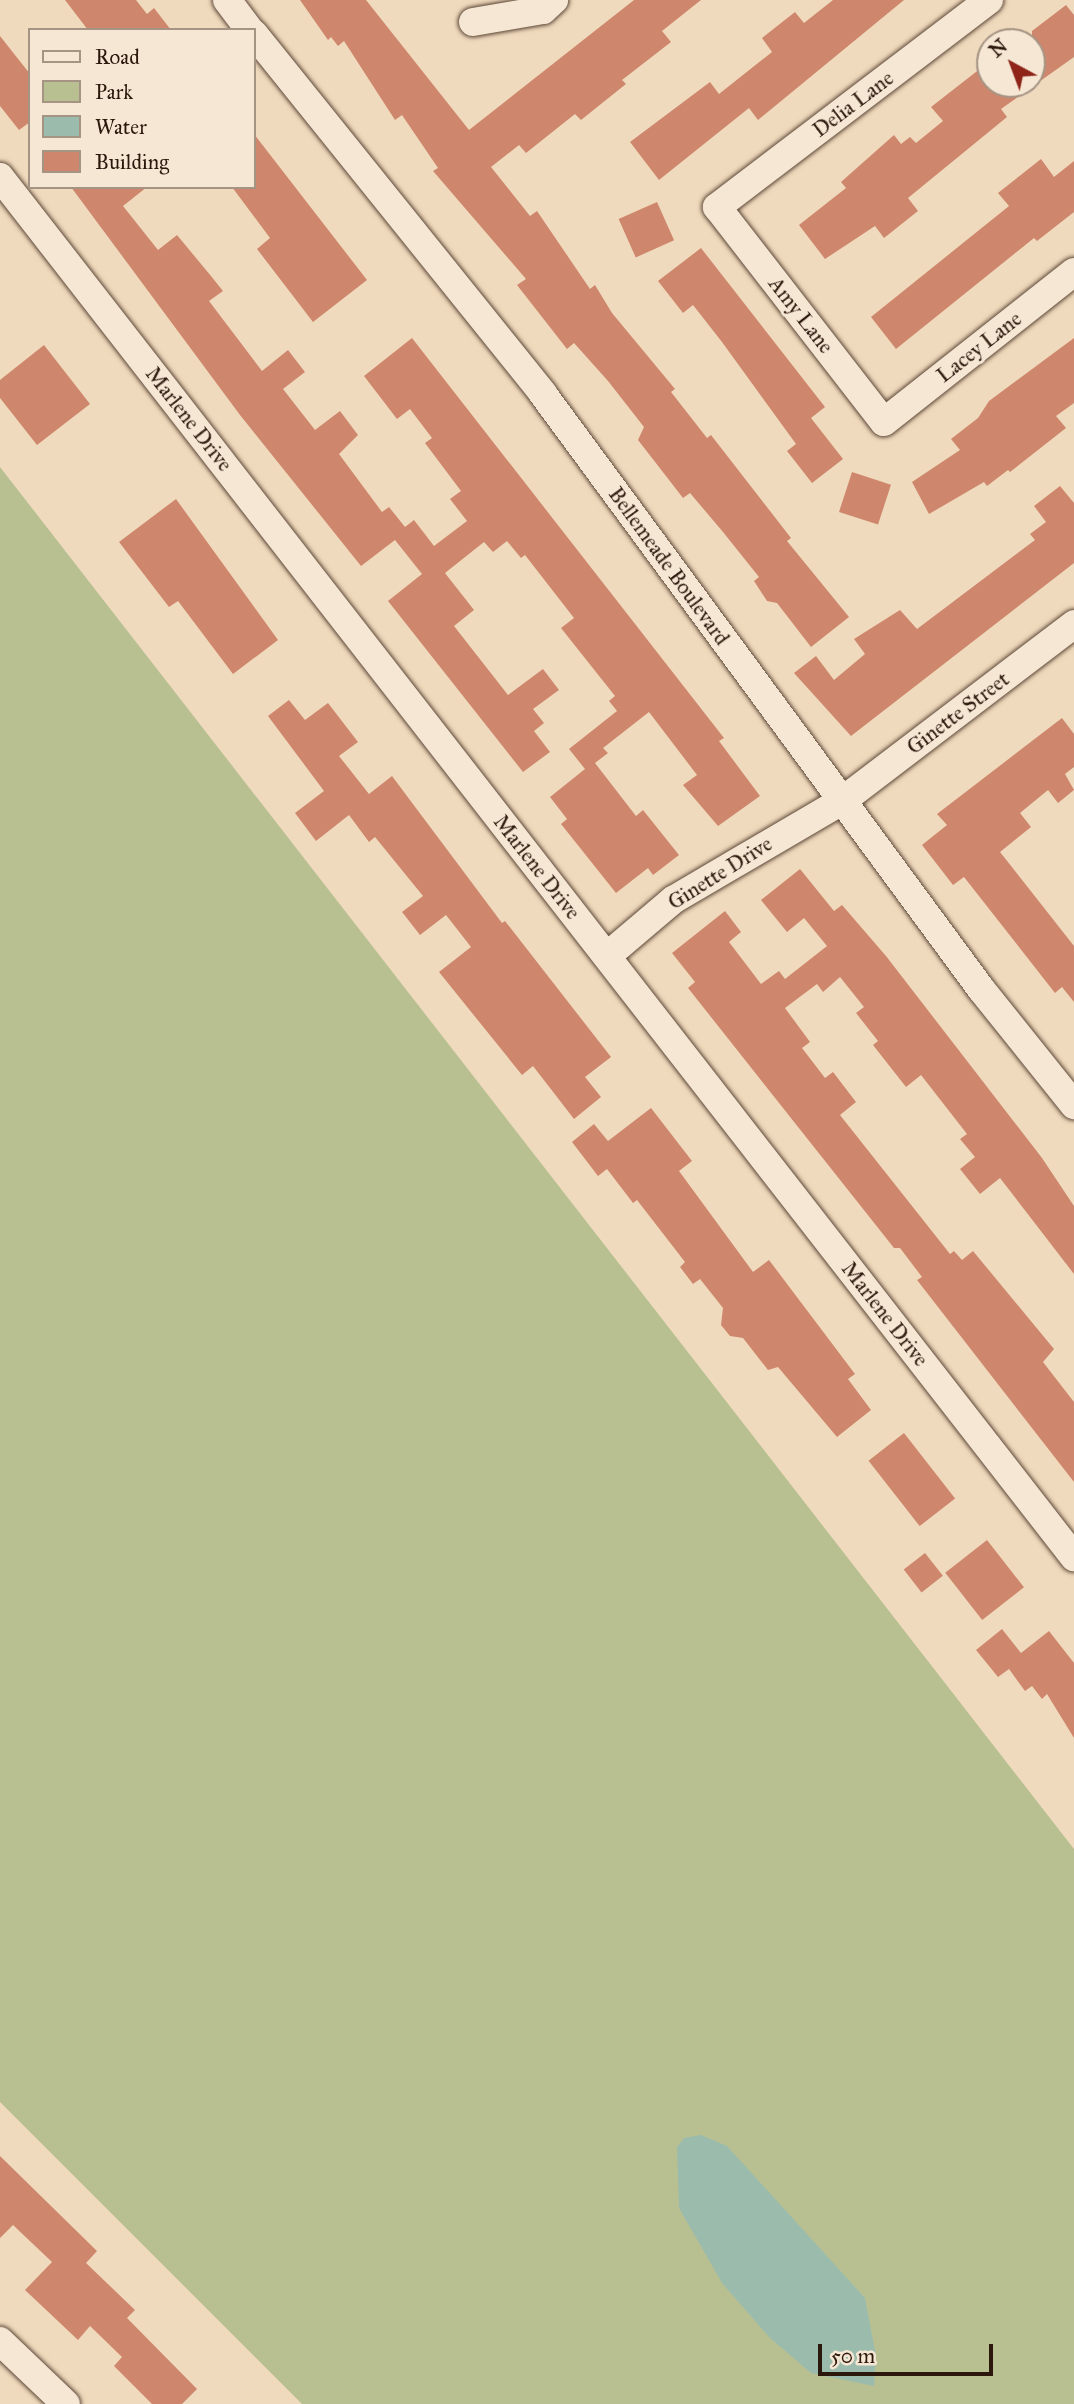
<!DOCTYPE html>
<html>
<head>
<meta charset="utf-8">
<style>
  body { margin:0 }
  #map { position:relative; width:1074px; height:2404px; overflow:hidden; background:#f0dabd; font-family:"IM FELL Great Primer",serif }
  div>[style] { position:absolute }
  .green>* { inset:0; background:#b8c092 }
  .water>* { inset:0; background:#9bbbad }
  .building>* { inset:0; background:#ce876d; transform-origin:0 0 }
  .roads { filter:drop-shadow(0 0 2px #5d4838) drop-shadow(0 0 2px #5d4838) }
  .minor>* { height:28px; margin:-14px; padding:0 14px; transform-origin:14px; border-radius:14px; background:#f5e7d4 }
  span { translate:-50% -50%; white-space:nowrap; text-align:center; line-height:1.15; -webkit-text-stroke:6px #f5e7d4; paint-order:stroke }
  .street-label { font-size:21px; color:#2c170c }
  .legend { position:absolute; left:28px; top:28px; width:228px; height:161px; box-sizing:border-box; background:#f5e7d4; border:2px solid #a59484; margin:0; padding:9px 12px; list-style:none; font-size:21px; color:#2c170c }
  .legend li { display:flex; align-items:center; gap:14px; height:35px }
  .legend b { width:35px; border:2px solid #a59484 }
  .north { position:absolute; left:976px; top:28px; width:70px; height:70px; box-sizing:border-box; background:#f5e7d4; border:2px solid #a59484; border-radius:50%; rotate:319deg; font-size:19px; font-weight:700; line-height:28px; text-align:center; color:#2c170c }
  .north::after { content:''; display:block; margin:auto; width:24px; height:32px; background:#8f2418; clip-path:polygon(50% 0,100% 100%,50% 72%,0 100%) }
  .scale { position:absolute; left:818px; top:2344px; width:175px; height:32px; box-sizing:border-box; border:4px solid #2c170c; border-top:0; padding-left:9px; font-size:21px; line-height:24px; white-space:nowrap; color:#2c170c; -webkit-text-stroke:5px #f5e7d4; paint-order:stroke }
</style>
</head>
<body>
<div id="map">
  <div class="green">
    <div style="clip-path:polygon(0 467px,1074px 1849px,1074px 2404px,302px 2404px,0 2102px)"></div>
  </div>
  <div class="water">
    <div style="clip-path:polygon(701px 2135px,727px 2146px,865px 2298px,876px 2356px,874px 2386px,811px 2373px,770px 2338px,722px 2283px,679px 2208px,677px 2147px,684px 2138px)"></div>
  </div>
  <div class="building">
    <div style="clip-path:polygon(65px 0,136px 0,147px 14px,154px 8px,171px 30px,88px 30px)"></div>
    <div style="clip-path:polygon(300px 0,366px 0,469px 130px,634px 0,701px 0,662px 31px,671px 42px,622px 80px,626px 84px,581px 120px,575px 114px,526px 153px,519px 145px,491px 167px,530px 216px,537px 211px,590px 289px,595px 285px,612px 313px,675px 389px,671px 392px,707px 438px,711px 435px,791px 538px,787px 541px,849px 617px,811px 647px,777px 603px,767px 601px,754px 581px,759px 577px,723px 532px,690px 493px,683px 498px,638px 440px,644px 427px,608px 381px,574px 343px,567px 349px,517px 285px,526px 279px,433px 171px,438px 168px,402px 115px,395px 120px,344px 41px,338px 46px,331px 37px,328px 40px)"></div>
    <div style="clip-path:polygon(833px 0,904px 0,758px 120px,749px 108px,659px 180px,630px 142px,710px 82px,719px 94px,772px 52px,762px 38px,795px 12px,804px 23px)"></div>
    <div style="clip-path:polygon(1066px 5px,1074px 15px,1074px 57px,1001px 109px,1007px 117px,908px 198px,918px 211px,884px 238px,875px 226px,825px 259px,799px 225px,846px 188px,841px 182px,894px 135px,901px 144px,910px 137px,916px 143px,943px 121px,931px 107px,990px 61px,990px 84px,1032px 84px,1032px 31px)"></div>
    <div style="clip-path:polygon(0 36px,30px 74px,30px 122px,19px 130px,0 106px)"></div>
    <div style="clip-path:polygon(254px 134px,367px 280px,313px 322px,257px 249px,270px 238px,232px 187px,254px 187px)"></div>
    <div style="clip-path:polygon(1041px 159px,1054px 177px,1074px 161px,1074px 212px,1037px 241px,1034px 238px,896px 349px,871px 317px,1009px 206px,998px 193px)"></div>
    <div style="clip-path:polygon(71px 187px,147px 187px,123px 206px,158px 250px,177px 235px,211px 276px,223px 291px,209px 301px,262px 371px,288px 350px,305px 372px,283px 389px,315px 430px,340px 411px,358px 435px,339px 454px,382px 512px,389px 507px,405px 527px,414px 520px,434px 546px,467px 521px,450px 499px,461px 491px,425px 443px,432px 438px,410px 409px,397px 419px,364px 376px,412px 338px,724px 738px,719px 741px,760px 796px,718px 826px,683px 785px,697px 775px,649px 712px,603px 748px,608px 753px,595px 763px,636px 816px,643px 810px,679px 855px,653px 875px,648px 868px,616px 893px,561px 824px,567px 819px,550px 797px,585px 769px,569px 749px,617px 711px,609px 701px,615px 696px,561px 628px,574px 618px,525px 555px,521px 558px,507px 541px,493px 552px,484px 542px,445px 573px,474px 610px,454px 626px,508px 695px,543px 669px,559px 690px,533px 709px,544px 723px,534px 731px,550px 752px,523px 772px,388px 601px,422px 574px,395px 540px,361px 566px,240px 415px)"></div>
    <div style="left:657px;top:202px;width:42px;height:42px;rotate:66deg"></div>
    <div style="clip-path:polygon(701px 248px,825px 407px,811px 418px,843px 459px,812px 483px,787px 451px,796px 444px,722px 342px,693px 305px,683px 313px,658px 281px)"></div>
    <div style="clip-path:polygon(1074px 338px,1074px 403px,1056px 416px,1066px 428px,1010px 472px,1008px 470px,987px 486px,984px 482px,929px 514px,912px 482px,960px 450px,951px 439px,978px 418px,989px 401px)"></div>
    <div style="clip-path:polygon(44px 345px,90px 404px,37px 445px,0 398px,0 380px)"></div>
    <div style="left:852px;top:472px;width:41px;height:42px;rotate:18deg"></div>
    <div style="clip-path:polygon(1060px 486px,1074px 503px,1074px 563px,851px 736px,794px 673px,816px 656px,834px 680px,865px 654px,854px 639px,900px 610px,917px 629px,1035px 540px,1030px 534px,1046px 522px,1034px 506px)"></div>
    <div style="clip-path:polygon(176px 499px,278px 640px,233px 674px,178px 601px,169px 607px,119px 542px)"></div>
    <div style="clip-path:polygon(289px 700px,305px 720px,328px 703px,358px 742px,339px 756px,369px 794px,392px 776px,502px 923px,505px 921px,611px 1057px,585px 1077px,601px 1097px,574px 1119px,533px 1066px,522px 1075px,439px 972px,471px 947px,446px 915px,420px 935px,402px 912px,423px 896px,375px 837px,369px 842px,349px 815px,316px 841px,295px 813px,324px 791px,268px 716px)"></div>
    <div style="clip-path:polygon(1062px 718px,1074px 734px,1074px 767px,1065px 774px,1074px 790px,1058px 803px,1048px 790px,1020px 813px,1031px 827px,1000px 852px,1074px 946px,1074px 1002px,1062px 987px,1055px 993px,964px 877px,953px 885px,922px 845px,947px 825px,937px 814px)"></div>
    <div style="clip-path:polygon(800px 869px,834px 911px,842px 905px,886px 956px,1042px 1158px,1074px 1206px,1074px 1274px,1000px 1178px,980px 1194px,960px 1169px,975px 1157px,960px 1139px,967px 1134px,921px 1075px,906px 1087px,873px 1045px,878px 1041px,856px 1013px,864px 1007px,840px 977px,823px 992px,817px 984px,785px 1008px,810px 1042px,802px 1048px,825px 1078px,833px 1072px,856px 1102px,840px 1115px,950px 1254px,954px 1251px,962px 1260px,973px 1251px,1054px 1349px,1043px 1362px,1074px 1402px,1074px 1482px,917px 1280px,922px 1277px,900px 1248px,894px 1248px,688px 988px,695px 982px,672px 953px,725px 911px,741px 932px,729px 942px,761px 984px,779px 971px,785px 979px,827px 946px,804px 918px,787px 932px,761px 900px)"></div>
    <div style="clip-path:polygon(651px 1108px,692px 1161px,679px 1171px,753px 1272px,769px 1260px,855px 1374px,848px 1379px,871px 1410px,837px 1437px,778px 1367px,768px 1370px,743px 1338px,730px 1336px,721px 1325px,723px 1308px,700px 1279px,693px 1284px,680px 1267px,685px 1262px,637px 1200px,633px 1203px,607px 1169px,598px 1176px,572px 1142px,594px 1124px,608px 1141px)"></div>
    <div style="left:904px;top:1433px;width:83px;height:45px;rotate:52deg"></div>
    <div style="left:987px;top:1540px;width:60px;height:53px;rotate:52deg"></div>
    <div style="left:925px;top:1553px;width:29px;height:27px;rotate:52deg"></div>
    <div style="clip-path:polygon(1002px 1629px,1021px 1653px,1049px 1631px,1074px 1663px,1074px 1738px,1047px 1694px,1042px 1699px,1032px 1686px,1025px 1691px,1009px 1669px,998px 1677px,976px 1650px)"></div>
    <div style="clip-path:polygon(0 2156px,97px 2251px,86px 2263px,135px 2310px,127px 2318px,197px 2389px,182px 2404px,152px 2404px,114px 2366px,122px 2357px,90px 2326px,78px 2340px,25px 2290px,52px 2262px,13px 2225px,0 2238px)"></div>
  </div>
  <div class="roads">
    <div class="minor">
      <div style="left:227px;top:0;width:38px;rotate:53deg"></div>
      <div style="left:989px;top:0;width:342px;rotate:142.7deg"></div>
      <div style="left:717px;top:207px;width:272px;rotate:52.2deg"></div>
      <div style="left:884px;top:422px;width:242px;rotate:-38.3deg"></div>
      <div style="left:473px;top:22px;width:71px;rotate:-9.7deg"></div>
      <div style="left:543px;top:10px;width:15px;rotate:-42deg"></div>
      <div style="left:254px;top:34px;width:462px;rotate:51.2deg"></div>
      <div style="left:543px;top:394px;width:739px;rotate:53.64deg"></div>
      <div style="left:981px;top:989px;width:149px;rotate:51.3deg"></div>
      <div style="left:0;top:177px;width:1749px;rotate:52.11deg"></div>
      <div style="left:607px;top:956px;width:87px;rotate:-40.3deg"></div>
      <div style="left:673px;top:900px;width:196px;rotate:-30.4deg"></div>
      <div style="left:842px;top:801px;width:292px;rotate:-37.3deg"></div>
      <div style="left:0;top:2341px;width:91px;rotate:43.7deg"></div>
    </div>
  </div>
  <div class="street-label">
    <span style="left:853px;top:104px;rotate:-37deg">Delia Lane</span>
    <span style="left:801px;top:315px;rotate:52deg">Amy Lane</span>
    <span style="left:979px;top:347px;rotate:-38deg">Lacey Lane</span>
    <span style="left:189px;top:419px;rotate:52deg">Marlene Drive</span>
    <span style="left:669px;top:566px;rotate:54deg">Bellemeade Boulevard</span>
    <span style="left:958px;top:713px;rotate:-37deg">Ginette Street</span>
    <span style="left:537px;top:867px;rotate:52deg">Marlene Drive</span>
    <span style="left:720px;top:873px;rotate:-32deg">Ginette Drive</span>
    <span style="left:885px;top:1314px;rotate:52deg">Marlene Drive</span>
  </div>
  <ul class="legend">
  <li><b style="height:9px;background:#f5e7d4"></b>Road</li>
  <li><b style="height:19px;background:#b8c092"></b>Park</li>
  <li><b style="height:19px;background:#9bbbad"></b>Water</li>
  <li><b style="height:19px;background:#ce876d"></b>Building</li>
  </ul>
  <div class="north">N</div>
  <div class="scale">50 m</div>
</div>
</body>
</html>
